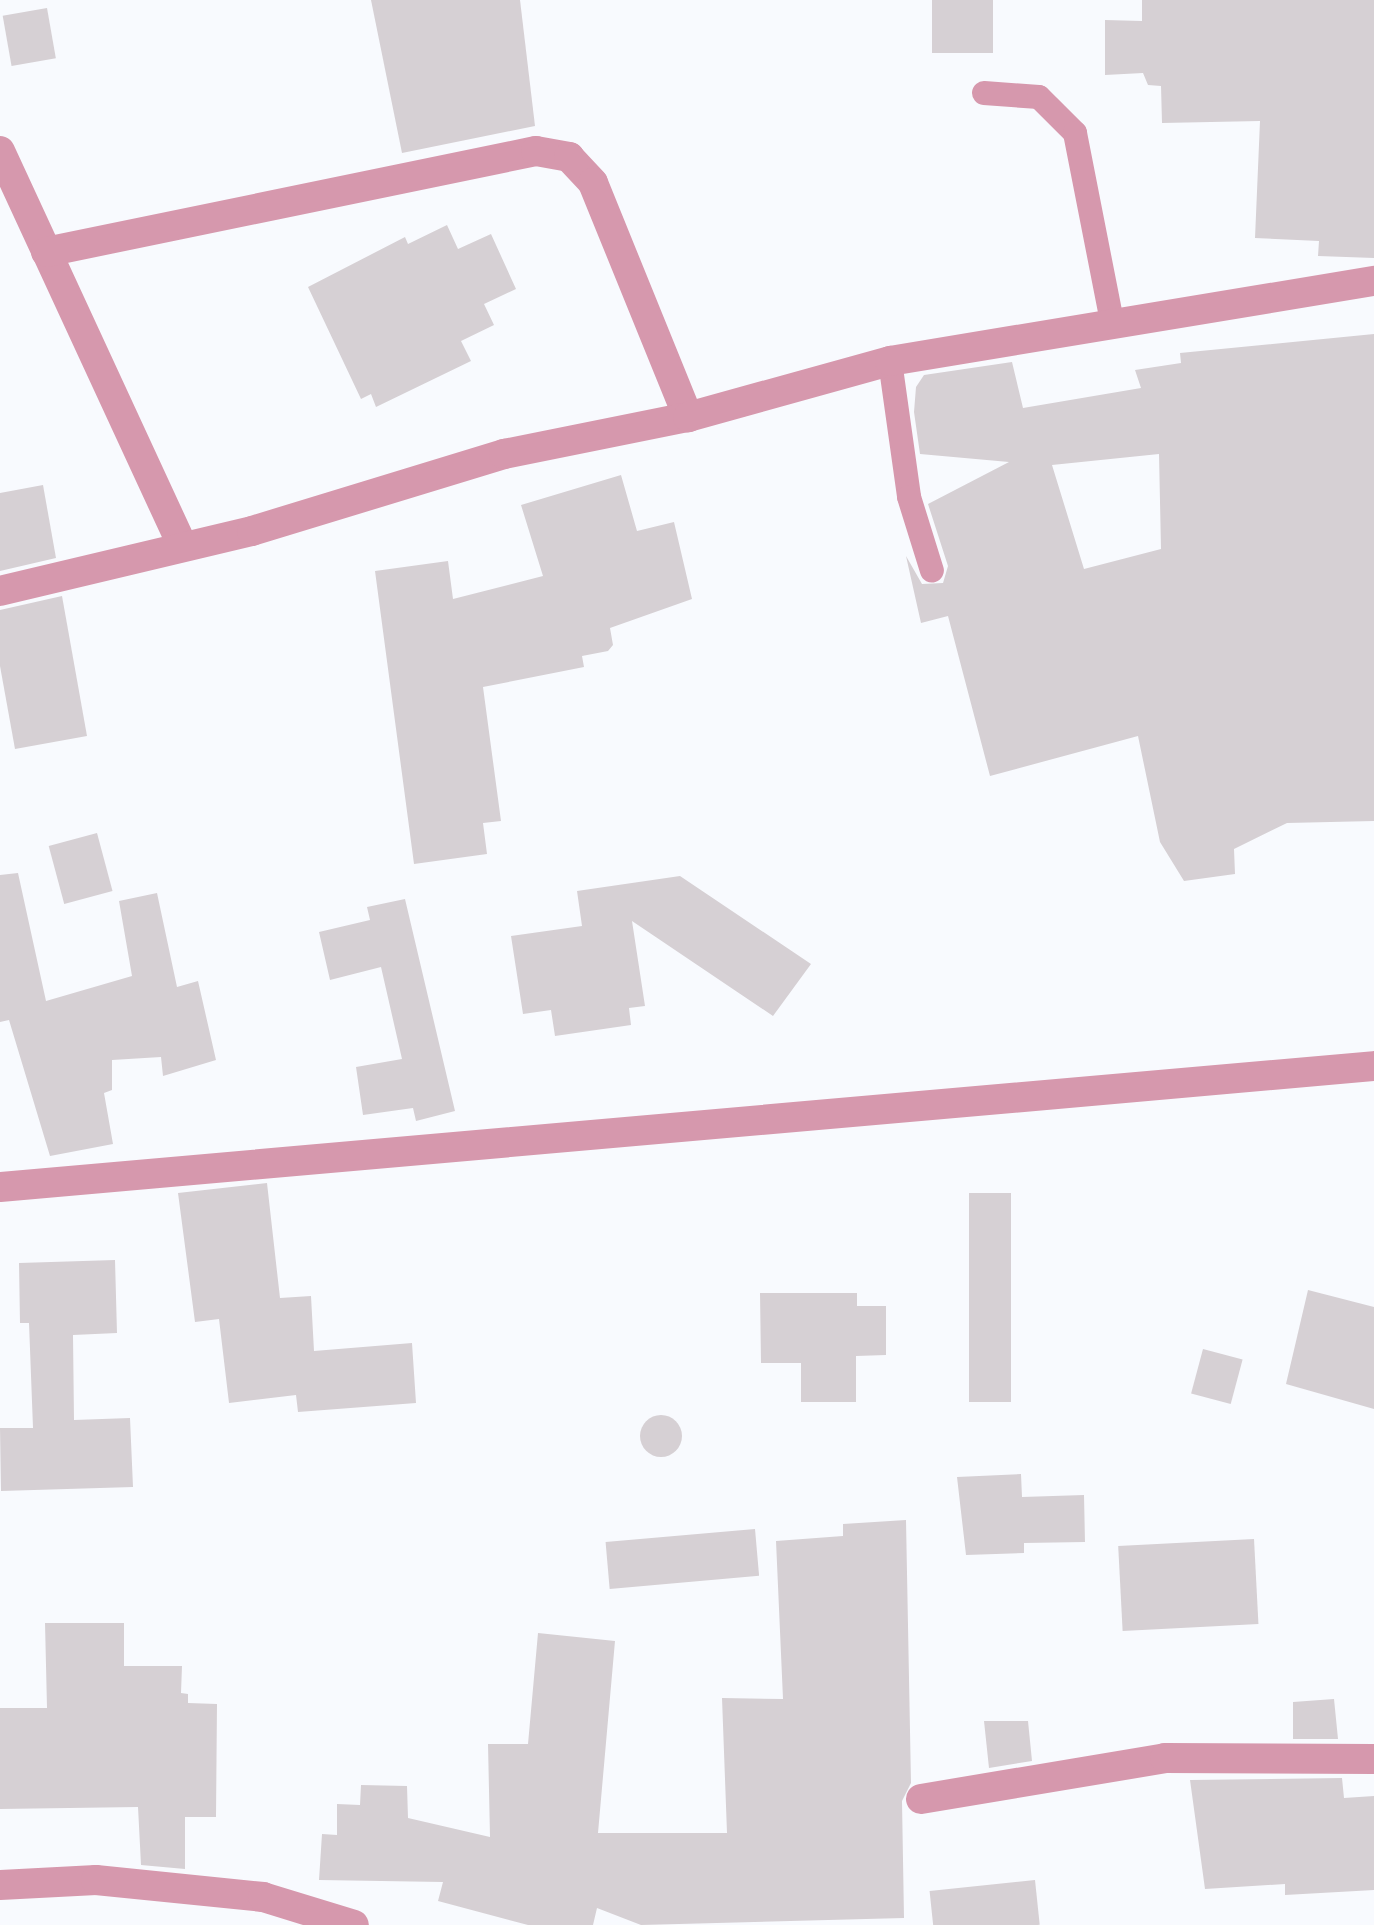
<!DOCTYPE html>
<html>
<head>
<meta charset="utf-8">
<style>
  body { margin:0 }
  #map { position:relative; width:1374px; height:1925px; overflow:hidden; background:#f8fafe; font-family:Barlow,sans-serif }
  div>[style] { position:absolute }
  .building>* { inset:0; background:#d6d0d4; transform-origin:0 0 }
  .round { border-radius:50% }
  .lane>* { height:24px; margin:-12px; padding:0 12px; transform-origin:12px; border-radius:12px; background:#d698ad }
  .street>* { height:30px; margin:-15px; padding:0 15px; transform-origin:15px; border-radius:15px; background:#d698ad }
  span { translate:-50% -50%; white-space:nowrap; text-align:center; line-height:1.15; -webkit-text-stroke:10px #fff; paint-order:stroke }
</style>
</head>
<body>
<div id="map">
  <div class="building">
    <div style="clip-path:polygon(371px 0,520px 0,535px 126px,402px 153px)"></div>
    <div style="left:932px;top:0;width:61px;height:53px"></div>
    <div style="clip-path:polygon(1142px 0,1374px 0,1374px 258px,1318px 256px,1319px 241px,1255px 238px,1260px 121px,1162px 123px,1161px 86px,1148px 85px,1143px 73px,1105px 75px,1105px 20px,1142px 21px)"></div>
    <div style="left:47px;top:8px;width:51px;height:45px;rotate:80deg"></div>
    <div style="clip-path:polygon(447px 225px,458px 249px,491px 234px,516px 289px,484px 304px,494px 325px,461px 341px,471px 361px,376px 407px,371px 394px,361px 399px,308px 287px,405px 237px,408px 244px)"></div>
    <div style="clip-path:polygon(evenodd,1374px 334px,1374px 821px,1287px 823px,1234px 849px,1235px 874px,1184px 881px,1160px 842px,1138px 736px,990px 776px,948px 616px,921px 623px,906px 556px,922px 584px,943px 583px,948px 566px,928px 504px,1009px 462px,920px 454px,914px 412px,916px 387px,924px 375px,1012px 362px,1023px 408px,1141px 388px,1135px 370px,1181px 363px,1180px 353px,1374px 334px,1159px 454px,1161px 549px,1084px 569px,1052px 465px,1159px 454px)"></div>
    <div style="clip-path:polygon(621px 475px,637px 531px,674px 522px,692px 599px,610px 628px,613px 645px,608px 651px,582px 656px,584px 667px,483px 687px,501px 821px,483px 823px,487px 854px,414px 864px,375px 571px,448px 561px,453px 599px,543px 576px,521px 505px)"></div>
    <div style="clip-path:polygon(43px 485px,56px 558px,0 571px,0 493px)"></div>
    <div style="clip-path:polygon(62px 596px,87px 736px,15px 749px,0 666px,0 610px)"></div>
    <div style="left:97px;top:833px;width:60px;height:50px;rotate:75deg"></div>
    <div style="clip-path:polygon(18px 873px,46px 1001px,132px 976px,119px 901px,157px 893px,177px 987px,198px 981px,216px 1060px,163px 1076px,161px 1057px,112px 1060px,112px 1090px,104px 1093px,113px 1144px,50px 1156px,9px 1020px,0 1022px,0 875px)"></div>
    <div style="clip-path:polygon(680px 876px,811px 964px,773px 1016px,632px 921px,645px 1006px,629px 1008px,631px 1025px,555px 1036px,551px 1010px,523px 1014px,511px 936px,582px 926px,577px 891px)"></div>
    <div style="clip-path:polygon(405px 899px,455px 1111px,416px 1121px,413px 1108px,363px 1115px,356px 1067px,402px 1059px,381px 967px,330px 980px,319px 932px,370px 920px,367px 907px)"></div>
    <div style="clip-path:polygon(267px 1183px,280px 1298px,311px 1296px,314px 1351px,412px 1343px,416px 1403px,298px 1412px,296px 1395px,229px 1403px,219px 1319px,195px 1322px,178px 1193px)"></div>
    <div style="left:969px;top:1193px;width:42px;height:209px"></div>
    <div style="clip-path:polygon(115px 1260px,117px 1333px,73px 1335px,74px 1420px,130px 1418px,133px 1487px,1px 1491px,0 1428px,33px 1428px,29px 1323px,20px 1323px,19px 1263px)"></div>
    <div style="clip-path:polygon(1308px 1290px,1374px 1307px,1374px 1409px,1286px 1384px)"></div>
    <div style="clip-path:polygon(760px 1293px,857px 1293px,857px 1306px,886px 1306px,886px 1355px,856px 1356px,856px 1402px,801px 1402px,801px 1363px,761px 1363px)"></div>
    <div style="left:1203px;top:1349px;width:41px;height:46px;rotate:15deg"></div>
    <div class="round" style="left:640px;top:1415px;width:42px;height:42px"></div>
    <div style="clip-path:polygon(1021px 1474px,1022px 1497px,1084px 1495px,1085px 1542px,1024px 1543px,1024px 1553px,966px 1555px,957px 1477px)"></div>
    <div style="clip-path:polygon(906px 1520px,911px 1783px,902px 1801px,904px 1918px,641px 1925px,597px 1908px,593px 1925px,528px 1925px,438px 1901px,443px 1882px,319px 1880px,322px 1834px,337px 1835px,337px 1804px,360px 1805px,361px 1785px,407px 1786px,408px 1818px,490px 1837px,488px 1744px,528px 1744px,538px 1633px,615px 1641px,598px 1833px,727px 1833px,722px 1698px,783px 1699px,776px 1541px,843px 1536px,843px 1524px)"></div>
    <div style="left:755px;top:1529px;width:47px;height:150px;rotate:85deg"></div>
    <div style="left:1254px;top:1539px;width:85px;height:136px;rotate:87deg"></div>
    <div style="clip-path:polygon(45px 1623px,124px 1623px,124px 1666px,182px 1666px,181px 1693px,188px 1694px,188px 1703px,217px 1704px,216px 1817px,185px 1817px,185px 1869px,141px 1865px,138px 1807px,0 1809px,0 1708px,47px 1708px)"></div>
    <div style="clip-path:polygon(1334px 1699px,1338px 1739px,1293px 1739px,1293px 1702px)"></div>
    <div style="clip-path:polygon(984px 1721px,1028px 1721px,1032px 1761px,989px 1768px)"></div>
    <div style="clip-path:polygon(1342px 1778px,1344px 1798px,1374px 1796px,1374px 1890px,1285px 1895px,1285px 1884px,1205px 1889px,1190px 1780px)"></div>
    <div style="left:1035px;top:1880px;width:45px;height:106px;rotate:84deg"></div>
  </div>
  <div class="lane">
    <div style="left:984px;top:93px;width:55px;rotate:4.2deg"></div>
    <div style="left:1039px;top:97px;width:51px;rotate:45deg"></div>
    <div style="left:1075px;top:133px;width:192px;rotate:78.9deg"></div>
    <div style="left:890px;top:361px;width:137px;rotate:82deg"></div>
    <div style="left:909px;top:497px;width:77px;rotate:72.7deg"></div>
  </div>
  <div class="street">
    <div style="left:0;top:151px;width:433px;rotate:65.2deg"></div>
    <div style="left:46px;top:252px;width:500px;rotate:-11.65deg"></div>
    <div style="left:536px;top:151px;width:34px;rotate:10deg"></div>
    <div style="left:569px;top:157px;width:35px;rotate:47deg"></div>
    <div style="left:593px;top:183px;width:253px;rotate:67.9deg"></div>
    <div style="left:0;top:591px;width:259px;rotate:-13.4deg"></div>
    <div style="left:252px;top:531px;width:264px;rotate:-17deg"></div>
    <div style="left:504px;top:454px;width:188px;rotate:-11.4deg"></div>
    <div style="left:688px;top:417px;width:210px;rotate:-15.5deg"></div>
    <div style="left:890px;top:361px;width:491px;rotate:-9.4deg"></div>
    <div style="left:0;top:1187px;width:1379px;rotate:-5.03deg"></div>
    <div style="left:921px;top:1799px;width:247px;rotate:-9.5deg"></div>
    <div style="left:1165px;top:1758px;width:209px;rotate:0.3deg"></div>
    <div style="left:0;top:1885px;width:96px;rotate:-3deg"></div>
    <div style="left:96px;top:1880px;width:168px;rotate:5.8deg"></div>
    <div style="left:263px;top:1897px;width:95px;rotate:17.1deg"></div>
  </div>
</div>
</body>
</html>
